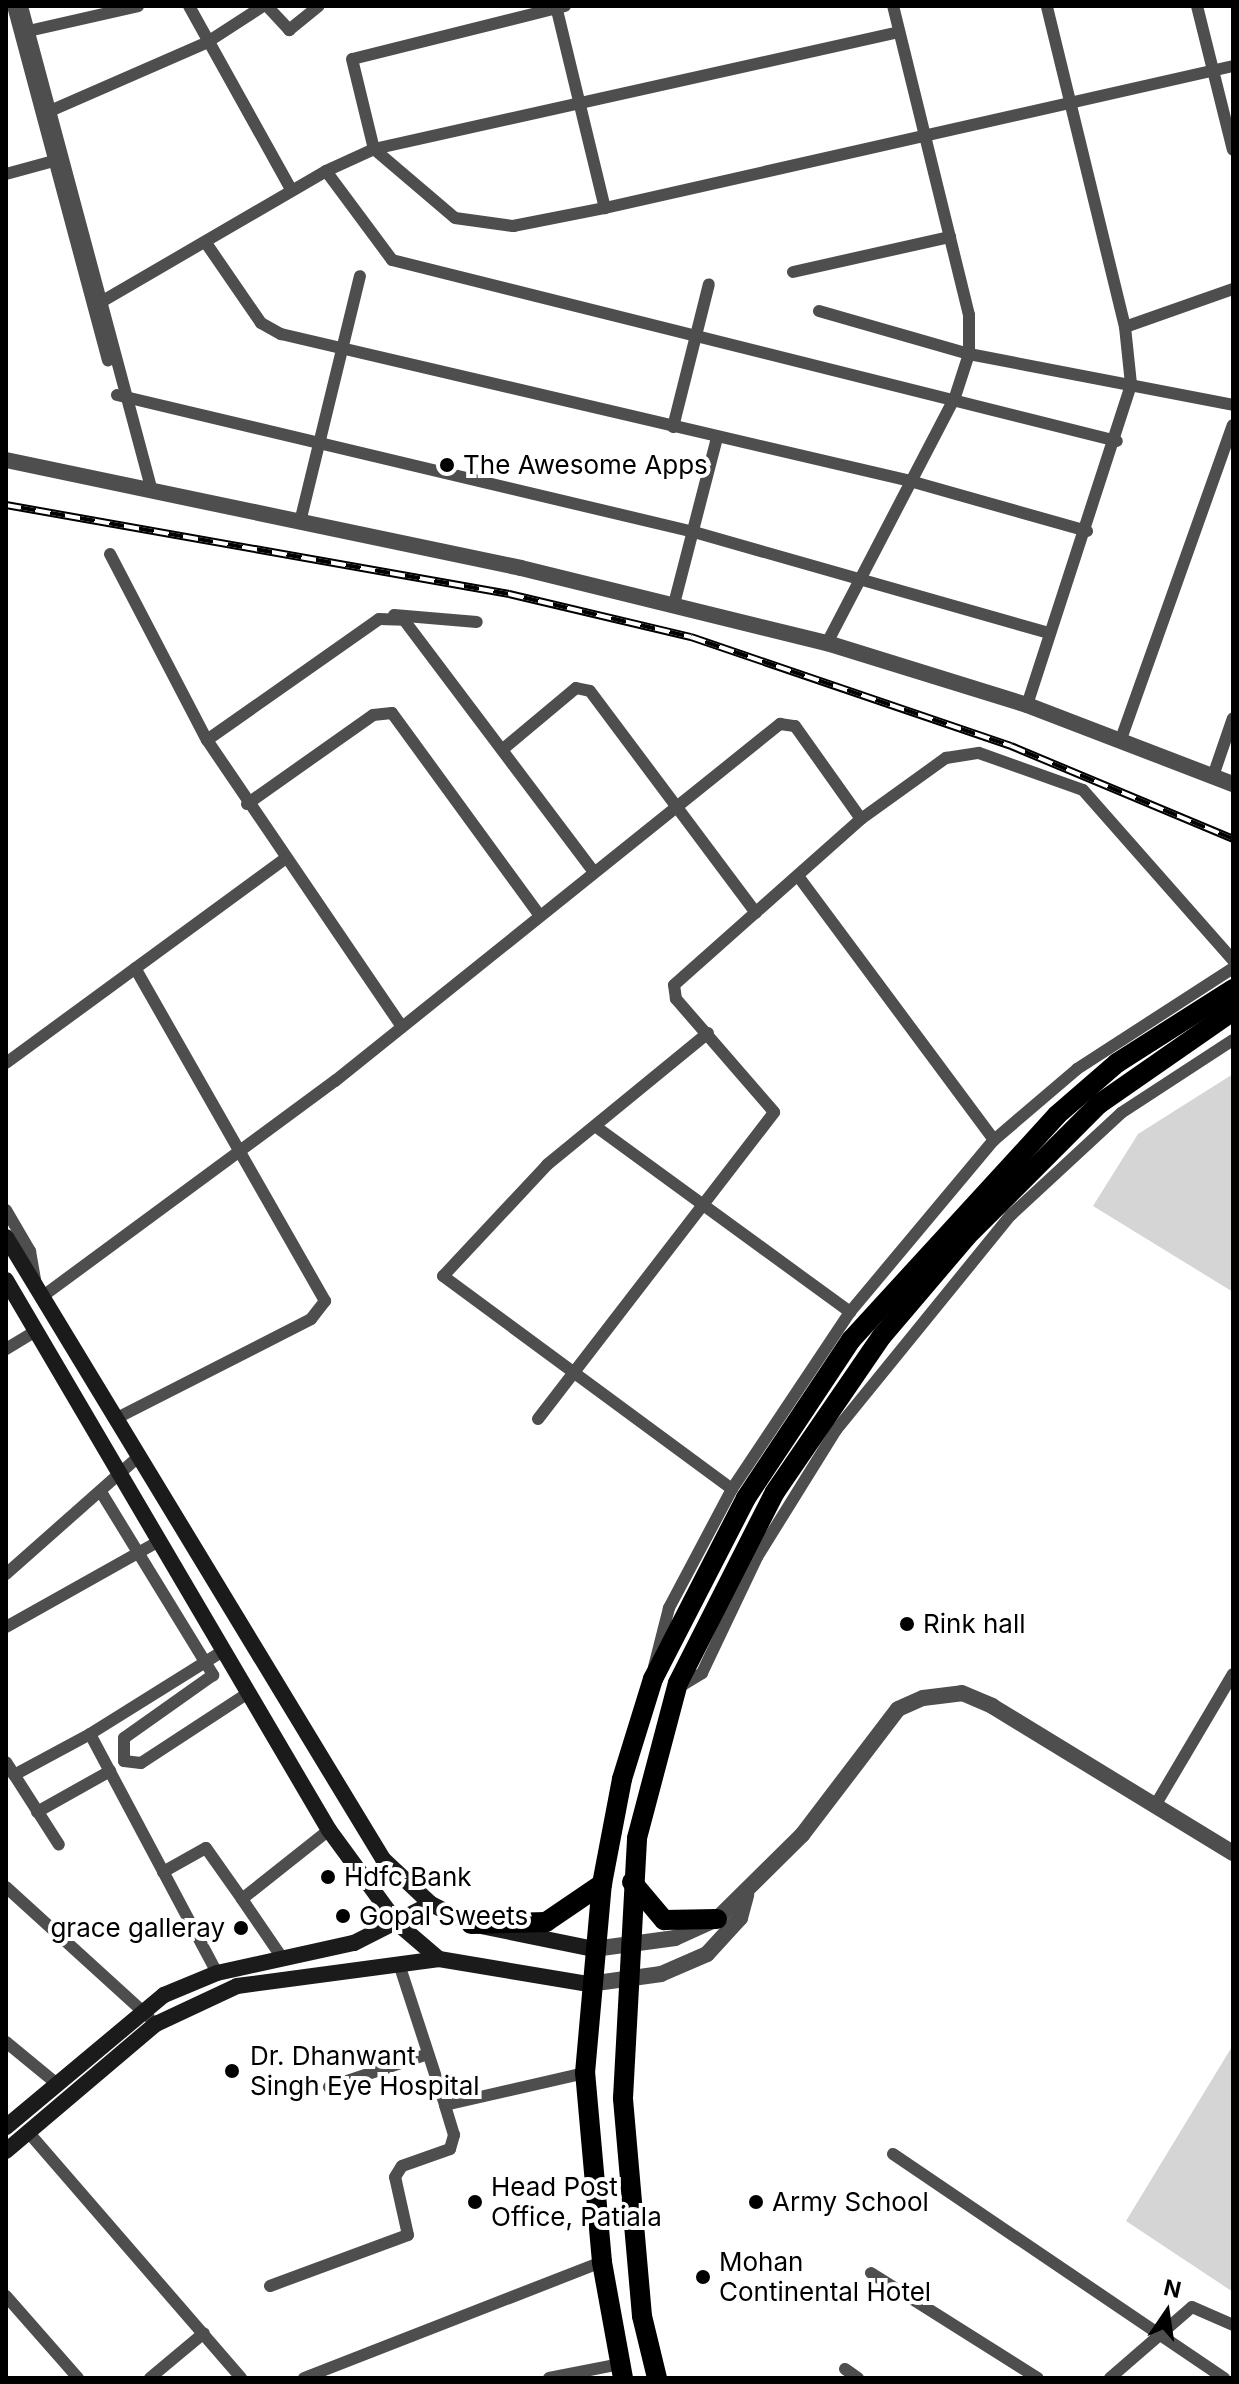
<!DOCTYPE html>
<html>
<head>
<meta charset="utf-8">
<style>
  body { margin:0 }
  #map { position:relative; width:1239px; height:2384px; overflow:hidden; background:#fff; font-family:Inter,sans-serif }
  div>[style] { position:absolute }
  .green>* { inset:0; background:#d5d5d5 }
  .minor>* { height:12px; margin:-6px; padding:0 6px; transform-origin:6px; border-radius:6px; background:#4e4e4e }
  .tertiary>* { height:16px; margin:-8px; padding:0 8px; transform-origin:8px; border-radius:8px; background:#4e4e4e }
  .secondary>* { height:16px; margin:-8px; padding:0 8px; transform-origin:8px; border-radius:8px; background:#1b1b1b }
  .primary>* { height:20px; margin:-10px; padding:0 10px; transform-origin:10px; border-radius:10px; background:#000 }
  .rail>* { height:8px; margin-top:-4px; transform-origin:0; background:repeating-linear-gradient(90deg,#fff 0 15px,#000 0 30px); box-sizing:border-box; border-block:2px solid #000 }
  .dots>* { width:22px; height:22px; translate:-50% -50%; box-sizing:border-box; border:4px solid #fff; border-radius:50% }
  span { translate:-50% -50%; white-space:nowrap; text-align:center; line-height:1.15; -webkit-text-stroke:8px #fff; paint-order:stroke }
  .poi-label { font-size:26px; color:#000 }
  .left { translate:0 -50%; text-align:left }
  .right { translate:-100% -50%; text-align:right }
  .frame { position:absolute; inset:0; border:8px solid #000; pointer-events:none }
  .north { position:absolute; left:1127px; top:2272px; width:80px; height:80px; -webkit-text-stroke:6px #fff; paint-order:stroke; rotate:13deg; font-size:22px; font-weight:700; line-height:32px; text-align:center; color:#000 }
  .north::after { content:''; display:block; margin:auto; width:28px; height:36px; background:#000; clip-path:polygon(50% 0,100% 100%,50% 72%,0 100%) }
</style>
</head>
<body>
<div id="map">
  <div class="green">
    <div style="clip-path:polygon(1233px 1074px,1233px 1292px,1093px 1206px,1138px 1134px)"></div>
    <div style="clip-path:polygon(1233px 2045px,1233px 2292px,1126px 2221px)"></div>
  </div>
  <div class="minor">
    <div style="left:13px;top:6px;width:367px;rotate:75deg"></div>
    <div style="left:22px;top:6px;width:500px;rotate:75deg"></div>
    <div style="left:189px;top:6px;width:210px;rotate:60.9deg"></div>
    <div style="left:267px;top:6px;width:33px;rotate:47deg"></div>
    <div style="left:289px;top:30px;width:38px;rotate:-39deg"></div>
    <div style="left:556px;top:6px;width:208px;rotate:76.4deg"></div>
    <div style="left:565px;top:6px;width:219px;rotate:166deg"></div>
    <div style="left:352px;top:59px;width:93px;rotate:76.3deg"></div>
    <div style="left:374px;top:149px;width:106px;rotate:40.4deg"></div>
    <div style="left:455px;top:218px;width:59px;rotate:7.9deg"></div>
    <div style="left:513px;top:226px;width:94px;rotate:-11.1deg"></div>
    <div style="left:605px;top:208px;width:644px;rotate:-12.74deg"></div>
    <div style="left:1197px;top:6px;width:148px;rotate:76deg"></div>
    <div style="left:24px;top:32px;width:117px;rotate:-12.8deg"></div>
    <div style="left:50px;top:111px;width:170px;rotate:-23.6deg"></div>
    <div style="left:206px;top:43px;width:68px;rotate:-33deg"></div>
    <div style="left:326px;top:171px;width:53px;rotate:-24.6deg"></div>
    <div style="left:374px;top:149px;width:538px;rotate:-12.56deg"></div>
    <div style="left:6px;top:174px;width:57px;rotate:-15.3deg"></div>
    <div style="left:206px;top:243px;width:97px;rotate:55.5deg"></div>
    <div style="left:261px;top:323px;width:23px;rotate:29deg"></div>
    <div style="left:281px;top:334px;width:646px;rotate:13.15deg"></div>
    <div style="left:910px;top:481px;width:184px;rotate:15.8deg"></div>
    <div style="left:793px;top:272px;width:161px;rotate:-12.6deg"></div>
    <div style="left:101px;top:302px;width:260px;rotate:-30.2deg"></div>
    <div style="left:326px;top:171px;width:111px;rotate:53.4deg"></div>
    <div style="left:392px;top:260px;width:747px;rotate:14.02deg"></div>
    <div style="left:819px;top:311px;width:156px;rotate:16deg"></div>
    <div style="left:969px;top:354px;width:269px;rotate:10.9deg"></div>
    <div style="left:1125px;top:327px;width:114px;rotate:-19.4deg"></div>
    <div style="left:117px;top:395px;width:593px;rotate:13.36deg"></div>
    <div style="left:694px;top:532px;width:369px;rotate:15.9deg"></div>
    <div style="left:673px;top:427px;width:147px;rotate:-75.9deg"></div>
    <div style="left:300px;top:522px;width:253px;rotate:-76.3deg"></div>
    <div style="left:110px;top:554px;width:210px;rotate:62.5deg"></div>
    <div style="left:207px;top:740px;width:347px;rotate:55.8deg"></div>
    <div style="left:674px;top:604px;width:171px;rotate:-75.5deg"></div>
    <div style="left:394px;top:615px;width:83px;rotate:4.8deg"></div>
    <div style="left:827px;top:643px;width:277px;rotate:-62.5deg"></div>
    <div style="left:955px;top:397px;width:45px;rotate:-72deg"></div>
    <div style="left:969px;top:354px;width:39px;rotate:-90deg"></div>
    <div style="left:969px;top:315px;width:318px;rotate:-103.8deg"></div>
    <div style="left:1027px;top:705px;width:337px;rotate:-72deg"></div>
    <div style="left:1131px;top:384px;width:57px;rotate:-96deg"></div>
    <div style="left:1125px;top:327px;width:330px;rotate:-103.7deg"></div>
    <div style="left:1121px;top:739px;width:333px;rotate:-70.4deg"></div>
    <div style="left:207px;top:740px;width:210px;rotate:-35.1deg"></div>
    <div style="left:379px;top:619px;width:25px;rotate:2deg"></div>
    <div style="left:404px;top:620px;width:316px;rotate:53deg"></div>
    <div style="left:503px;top:749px;width:95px;rotate:-39.9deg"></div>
    <div style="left:576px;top:688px;width:14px;rotate:12deg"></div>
    <div style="left:590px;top:691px;width:277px;rotate:53.2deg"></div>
    <div style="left:1213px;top:776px;width:61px;rotate:-71deg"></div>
    <div style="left:247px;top:804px;width:154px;rotate:-35.2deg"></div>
    <div style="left:373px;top:715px;width:19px;rotate:-6deg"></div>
    <div style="left:392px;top:713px;width:251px;rotate:53.9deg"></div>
    <div style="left:798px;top:876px;width:329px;rotate:53.4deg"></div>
    <div style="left:708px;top:1033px;width:208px;rotate:140.7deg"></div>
    <div style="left:547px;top:1165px;width:152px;rotate:133.1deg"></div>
    <div style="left:443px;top:1276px;width:359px;rotate:36.4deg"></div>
    <div style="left:6px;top:1063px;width:343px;rotate:-36.2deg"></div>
    <div style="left:595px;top:1126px;width:316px;rotate:36.1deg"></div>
    <div style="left:850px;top:1312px;width:213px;rotate:123.7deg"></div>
    <div style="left:732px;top:1489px;width:135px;rotate:117.9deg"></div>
    <div style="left:669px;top:1608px;width:61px;rotate:104.3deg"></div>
    <div style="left:6px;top:1210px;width:48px;rotate:59.7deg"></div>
    <div style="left:30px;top:1251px;width:34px;rotate:80deg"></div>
    <div style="left:43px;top:1296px;width:363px;rotate:-36.4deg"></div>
    <div style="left:335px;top:1081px;width:571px;rotate:-38.74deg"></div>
    <div style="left:780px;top:724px;width:15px;rotate:8deg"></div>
    <div style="left:795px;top:726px;width:114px;rotate:54.6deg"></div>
    <div style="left:850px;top:1312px;width:224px;rotate:-50.1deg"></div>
    <div style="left:994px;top:1140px;width:109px;rotate:-40.5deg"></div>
    <div style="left:1077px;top:1069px;width:186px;rotate:-32.9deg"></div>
    <div style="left:6px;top:1349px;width:35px;rotate:-31deg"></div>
    <div style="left:115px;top:1419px;width:220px;rotate:-27deg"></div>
    <div style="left:311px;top:1319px;width:23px;rotate:-52deg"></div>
    <div style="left:325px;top:1301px;width:383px;rotate:-119.7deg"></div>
    <div style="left:538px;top:1419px;width:387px;rotate:-52.4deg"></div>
    <div style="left:774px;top:1112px;width:150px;rotate:-130.9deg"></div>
    <div style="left:676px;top:999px;width:14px;rotate:-98deg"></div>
    <div style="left:674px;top:985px;width:250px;rotate:-41.6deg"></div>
    <div style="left:861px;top:819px;width:105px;rotate:-35.7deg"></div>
    <div style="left:946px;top:758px;width:33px;rotate:-9deg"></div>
    <div style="left:979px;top:753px;width:110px;rotate:19.6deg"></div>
    <div style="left:1083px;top:790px;width:227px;rotate:48.6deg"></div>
    <div style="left:101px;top:1492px;width:215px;rotate:58.5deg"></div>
    <div style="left:213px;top:1675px;width:109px;rotate:144.7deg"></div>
    <div style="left:124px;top:1738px;width:23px;rotate:90deg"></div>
    <div style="left:124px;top:1761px;width:17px;rotate:7deg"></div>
    <div style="left:141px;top:1763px;width:128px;rotate:-33.2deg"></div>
    <div style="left:6px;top:1574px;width:175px;rotate:-41.5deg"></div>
    <div style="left:6px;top:1627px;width:176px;rotate:-29.3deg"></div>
    <div style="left:679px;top:1687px;width:27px;rotate:-31deg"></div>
    <div style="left:702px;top:1673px;width:128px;rotate:-64.6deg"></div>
    <div style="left:757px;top:1557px;width:150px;rotate:-58.1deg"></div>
    <div style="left:836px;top:1430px;width:277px;rotate:-50.9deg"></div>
    <div style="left:1011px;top:1215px;width:150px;rotate:-42.8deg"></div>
    <div style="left:1121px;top:1113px;width:134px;rotate:-33.1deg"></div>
    <div style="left:90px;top:1734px;width:157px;rotate:-32deg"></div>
    <div style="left:6px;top:1762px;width:98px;rotate:57.4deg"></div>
    <div style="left:14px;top:1775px;width:86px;rotate:-28.3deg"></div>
    <div style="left:90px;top:1734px;width:271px;rotate:62deg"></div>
    <div style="left:1156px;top:1804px;width:151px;rotate:-59.4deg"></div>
    <div style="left:37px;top:1812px;width:84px;rotate:-29.3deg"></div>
    <div style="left:163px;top:1872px;width:49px;rotate:-29.2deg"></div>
    <div style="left:206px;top:1848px;width:62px;rotate:54.8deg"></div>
    <div style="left:242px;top:1899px;width:111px;rotate:-38.4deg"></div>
    <div style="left:6px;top:1887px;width:193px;rotate:42.3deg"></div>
    <div style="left:242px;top:1899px;width:73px;rotate:55.7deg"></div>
    <div style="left:399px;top:1964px;width:148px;rotate:71.9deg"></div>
    <div style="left:445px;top:2105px;width:144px;rotate:-12.9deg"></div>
    <div style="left:6px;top:2042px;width:66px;rotate:39.5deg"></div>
    <div style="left:329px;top:2087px;width:104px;rotate:-18.4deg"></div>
    <div style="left:29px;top:2133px;width:324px;rotate:49.1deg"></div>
    <div style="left:893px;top:2154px;width:400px;rotate:34.1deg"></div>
    <div style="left:871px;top:2273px;width:197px;rotate:32.2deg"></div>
    <div style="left:270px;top:2286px;width:147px;rotate:-20.3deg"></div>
    <div style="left:408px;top:2235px;width:59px;rotate:-102.6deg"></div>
    <div style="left:395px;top:2177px;width:13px;rotate:-58deg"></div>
    <div style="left:402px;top:2166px;width:51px;rotate:-19.5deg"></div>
    <div style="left:450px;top:2149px;width:15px;rotate:-74deg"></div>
    <div style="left:454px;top:2135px;width:31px;rotate:-107deg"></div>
    <div style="left:6px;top:2296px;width:109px;rotate:48.7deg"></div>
    <div style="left:845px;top:2369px;width:16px;rotate:35deg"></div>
    <div style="left:150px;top:2378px;width:70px;rotate:-39.8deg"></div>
    <div style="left:304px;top:2378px;width:320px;rotate:-21.3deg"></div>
    <div style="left:549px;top:2378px;width:72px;rotate:-11.2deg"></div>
    <div style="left:1110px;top:2378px;width:108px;rotate:-40.9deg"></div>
    <div style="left:1192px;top:2307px;width:45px;rotate:23.7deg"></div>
  </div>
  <div class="tertiary">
    <div style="left:6px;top:460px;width:526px;rotate:11.84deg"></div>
    <div style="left:521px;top:568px;width:315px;rotate:13.8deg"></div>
    <div style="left:827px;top:643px;width:209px;rotate:17.2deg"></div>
    <div style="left:1027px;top:705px;width:221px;rotate:21deg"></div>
    <div style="left:594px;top:1949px;width:82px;rotate:-7.7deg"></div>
    <div style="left:675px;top:1938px;width:46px;rotate:-24.3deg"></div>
    <div style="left:717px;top:1919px;width:120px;rotate:-44.7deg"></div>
    <div style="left:802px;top:1835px;width:158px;rotate:-52.7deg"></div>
    <div style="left:898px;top:1709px;width:27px;rotate:-24deg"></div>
    <div style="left:923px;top:1698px;width:39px;rotate:-7deg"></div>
    <div style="left:962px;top:1693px;width:33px;rotate:23deg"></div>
    <div style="left:992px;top:1706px;width:282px;rotate:31.4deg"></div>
    <div style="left:589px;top:1984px;width:73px;rotate:-7.9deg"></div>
    <div style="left:661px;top:1974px;width:50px;rotate:-23.5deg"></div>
    <div style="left:707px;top:1954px;width:49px;rotate:-47.5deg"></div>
    <div style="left:740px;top:1918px;width:24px;rotate:-75deg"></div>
  </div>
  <div class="secondary">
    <div style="left:6px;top:1237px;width:727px;rotate:58.78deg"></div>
    <div style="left:383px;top:1859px;width:66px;rotate:43.2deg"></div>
    <div style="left:431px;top:1904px;width:45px;rotate:26.6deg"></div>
    <div style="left:471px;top:1924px;width:126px;rotate:11.5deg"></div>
    <div style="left:6px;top:1280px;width:638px;rotate:59.58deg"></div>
    <div style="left:329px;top:1830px;width:115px;rotate:53.8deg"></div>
    <div style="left:397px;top:1923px;width:55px;rotate:40.6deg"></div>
    <div style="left:6px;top:2127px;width:206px;rotate:-39.9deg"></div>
    <div style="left:164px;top:1995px;width:57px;rotate:-22.5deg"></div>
    <div style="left:217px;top:1973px;width:140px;rotate:-12.4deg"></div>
    <div style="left:354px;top:1943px;width:86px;rotate:-26.9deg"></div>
    <div style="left:6px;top:2151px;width:197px;rotate:-40.3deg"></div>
    <div style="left:156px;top:2024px;width:89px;rotate:-25.1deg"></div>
    <div style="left:237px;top:1986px;width:204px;rotate:-7.6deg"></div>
    <div style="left:439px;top:1959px;width:152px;rotate:9.5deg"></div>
  </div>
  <div class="primary">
    <div style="left:632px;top:1882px;width:50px;rotate:49.9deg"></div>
    <div style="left:664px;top:1920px;width:53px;rotate:-1.1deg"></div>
    <div style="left:471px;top:1924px;width:75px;rotate:-1.5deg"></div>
    <div style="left:546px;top:1922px;width:68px;rotate:-34.2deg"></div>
    <div style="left:623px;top:2378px;width:118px;rotate:-100.3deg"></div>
    <div style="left:602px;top:2262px;width:190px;rotate:-95.1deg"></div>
    <div style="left:585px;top:2073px;width:190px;rotate:-84.9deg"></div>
    <div style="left:602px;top:1884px;width:107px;rotate:-79.2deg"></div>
    <div style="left:622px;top:1779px;width:105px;rotate:-72.8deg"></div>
    <div style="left:653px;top:1679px;width:203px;rotate:-62.8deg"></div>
    <div style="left:746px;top:1498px;width:190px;rotate:-56.4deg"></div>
    <div style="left:851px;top:1340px;width:305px;rotate:-47.5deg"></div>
    <div style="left:1057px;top:1115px;width:79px;rotate:-40.9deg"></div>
    <div style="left:1117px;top:1063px;width:138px;rotate:-32.5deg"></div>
    <div style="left:657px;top:2378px;width:64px;rotate:-103.6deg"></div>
    <div style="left:642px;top:2316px;width:219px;rotate:-95deg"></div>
    <div style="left:623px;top:2098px;width:260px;rotate:-86.9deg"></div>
    <div style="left:637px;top:1838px;width:160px;rotate:-75.2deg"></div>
    <div style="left:678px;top:1683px;width:214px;rotate:-63.1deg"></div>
    <div style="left:775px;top:1492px;width:189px;rotate:-55.6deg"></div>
    <div style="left:882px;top:1336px;width:131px;rotate:-49.6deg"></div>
    <div style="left:967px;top:1236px;width:187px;rotate:-45deg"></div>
    <div style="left:1099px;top:1104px;width:163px;rotate:-34.8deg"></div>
  </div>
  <div class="rail">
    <div style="left:6px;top:505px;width:511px;rotate:10.03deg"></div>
    <div style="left:509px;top:594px;width:187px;rotate:13.3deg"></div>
    <div style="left:691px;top:637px;width:338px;rotate:18.8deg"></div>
    <div style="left:1011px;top:746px;width:241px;rotate:22.7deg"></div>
  </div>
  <div class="dots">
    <div style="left:447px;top:465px;background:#000"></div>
    <div style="left:907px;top:1624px;background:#000"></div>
    <div style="left:328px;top:1877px;background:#000"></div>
    <div style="left:343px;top:1916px;background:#000"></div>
    <div style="left:241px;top:1928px;background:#000"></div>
    <div style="left:232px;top:2071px;background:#000"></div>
    <div style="left:475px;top:2202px;background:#000"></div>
    <div style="left:756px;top:2202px;background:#000"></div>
    <div style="left:703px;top:2277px;background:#000"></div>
  </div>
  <div class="poi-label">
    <span class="left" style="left:463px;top:465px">The Awesome Apps</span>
    <span class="left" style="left:923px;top:1624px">Rink hall</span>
    <span class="left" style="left:344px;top:1877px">Hdfc Bank</span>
    <span class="left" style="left:359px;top:1916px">Gopal Sweets</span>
    <span class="right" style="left:225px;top:1928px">grace galleray</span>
    <span class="left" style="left:250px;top:2071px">Dr. Dhanwant<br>Singh Eye Hospital</span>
    <span class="left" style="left:491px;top:2202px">Head Post<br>Office, Patiala</span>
    <span class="left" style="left:772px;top:2202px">Army School</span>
    <span class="left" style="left:719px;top:2277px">Mohan<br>Continental Hotel</span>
  </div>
  <div class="frame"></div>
  <div class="north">N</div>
</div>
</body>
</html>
